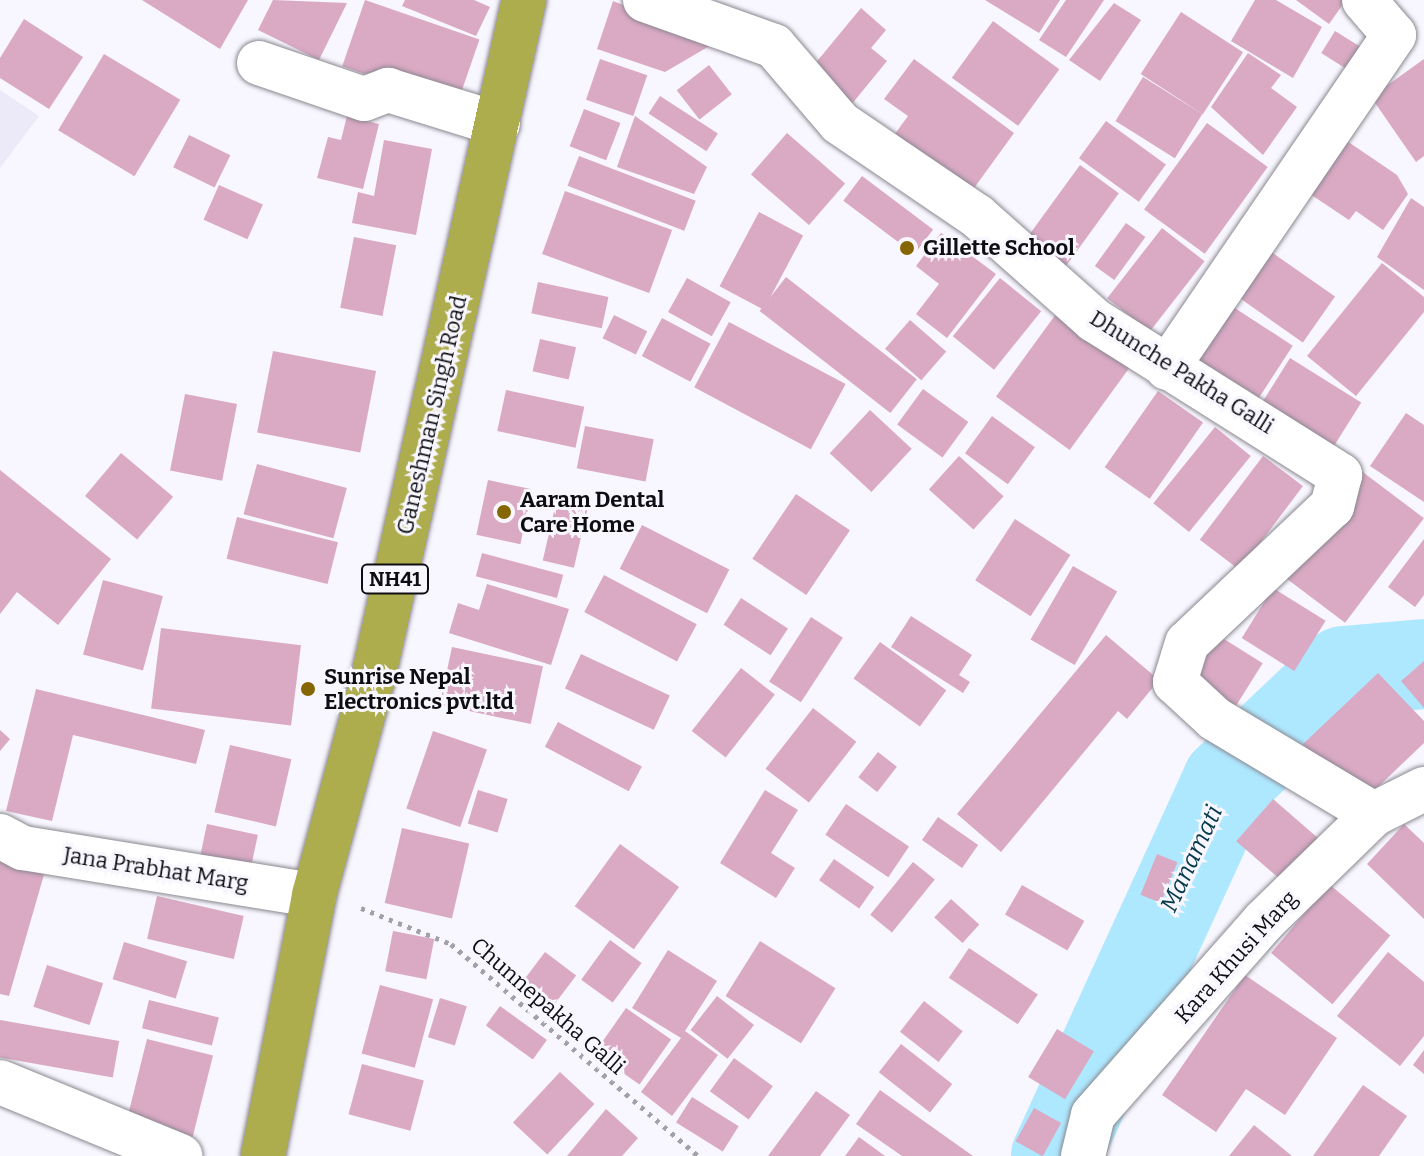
<!DOCTYPE html>
<html>
<head>
<meta charset="utf-8">
<style>
  body { margin:0 }
  #map { position:relative; width:1424px; height:1156px; overflow:hidden; background:#f8f6fe; font-family:Bitter,serif }
  div>[style] { position:absolute }
  .built>* { inset:0; background:#ece9f9 }
  .river>* { height:90px; margin:-45px; padding:0 45px; transform-origin:45px; border-radius:45px; background:#aee8ff }
  .building>* { inset:0; background:#daa9c4; transform-origin:0 0 }
  .path>* { height:5px; margin-top:-2.5px; transform-origin:0; background:repeating-linear-gradient(90deg,#a2a1a7 0 4px,transparent 0 10px) }
  .roads { filter:drop-shadow(0 0 2px #8a8890) drop-shadow(0 0 2px #8a8890) }
  .minor>* { height:44px; margin:-22px; padding:0 22px; transform-origin:22px; border-radius:22px; background:#fff }
  .highway>* { height:44px; margin:-22px; padding:0 22px; transform-origin:22px; border-radius:22px; background:#aead4d }
  .dots>* { width:22px; height:22px; translate:-50% -50%; box-sizing:border-box; border:4px solid #f8f6fe; border-radius:50% }
  span { translate:-50% -50%; white-space:nowrap; text-align:center; line-height:1.15; -webkit-text-stroke:6px #f8f6fe; paint-order:stroke }
  .shield-label span { padding:2px 6px; background:#f8f6fe; border:2px solid; border-radius:6px; -webkit-text-stroke-width:0 }
  .shield-label { font-size:20px; color:#0e0e11; font-weight:700 }
  .poi-label { font-size:22px; color:#0e0e11; font-weight:700 }
  .left { translate:0 -50%; text-align:left }
  .street-label { font-size:22px; color:#0e0e11 }
  .water-label { font-size:24px; color:#053a4a; font-style:italic }
</style>
</head>
<body>
<div id="map">
  <div class="built">
    <div style="clip-path:polygon(0 90px,39px 116px,0 168px)"></div>
  </div>
  <div class="river">
    <div style="left:1056px;top:1156px;width:411px;rotate:-65.4deg"></div>
    <div style="left:1227px;top:782px;width:161px;rotate:-43.5deg"></div>
    <div style="left:1344px;top:671px;width:80px;rotate:-5deg"></div>
  </div>
  <div class="building">
    <div style="clip-path:polygon(142px 0,248px 0,220px 49px)"></div>
    <div style="clip-path:polygon(273px 0,347px 3px,319px 60px,258px 30px)"></div>
    <div style="left:365px;top:0;width:121px;height:70px;rotate:19deg"></div>
    <div style="clip-path:polygon(405px 0,474px 0,490px 7px,476px 36px,402px 6px)"></div>
    <div style="clip-path:polygon(985px 0,1060px 0,1039px 33px)"></div>
    <div style="clip-path:polygon(1066px 0,1104px 0,1066px 57px,1039px 40px)"></div>
    <div style="clip-path:polygon(1255px 0,1276px 0,1322px 27px,1293px 78px,1231px 41px)"></div>
    <div style="clip-path:polygon(1296px 0,1346px 0,1329px 24px)"></div>
    <div style="clip-path:polygon(613px 1px,718px 41px,665px 72px,597px 49px)"></div>
    <div style="clip-path:polygon(1114px 3px,1141px 20px,1100px 81px,1069px 60px)"></div>
    <div style="clip-path:polygon(861px 8px,886px 30px,871px 48px,887px 61px,851px 105px,809px 71px)"></div>
    <div style="left:1181px;top:12px;width:74px;height:74px;rotate:33deg"></div>
    <div style="clip-path:polygon(24px 19px,83px 57px,49px 109px,0 78px,0 58px)"></div>
    <div style="left:993px;top:21px;width:82px;height:70px;rotate:36deg"></div>
    <div style="left:1335px;top:31px;width:36px;height:26px;rotate:32deg"></div>
    <div style="clip-path:polygon(1248px 53px,1281px 75px,1271px 88px,1297px 107px,1263px 155px,1211px 107px)"></div>
    <div style="left:104px;top:54px;width:89px;height:89px;rotate:31deg"></div>
    <div style="left:600px;top:59px;width:50px;height:43px;rotate:19deg"></div>
    <div style="clip-path:polygon(914px 59px,1014px 133px,969px 195px,892px 138px,908px 116px,884px 99px)"></div>
    <div style="clip-path:polygon(1424px 59px,1424px 156px,1416px 162px,1371px 97px)"></div>
    <div style="left:709px;top:65px;width:37px;height:41px;rotate:52deg"></div>
    <div style="left:1143px;top:77px;width:70px;height:52px;rotate:32deg"></div>
    <div style="left:660px;top:96px;width:69px;height:21px;rotate:33deg"></div>
    <div style="left:584px;top:109px;width:39px;height:40px;rotate:21deg"></div>
    <div style="clip-path:polygon(347px 116px,379px 124px,363px 189px,317px 178px,328px 137px,341px 140px)"></div>
    <div style="clip-path:polygon(635px 116px,707px 167px,694px 194px,617px 167px)"></div>
    <div style="left:1106px;top:121px;width:74px;height:46px;rotate:36deg"></div>
    <div style="left:1207px;top:123px;width:75px;height:107px;rotate:36deg"></div>
    <div style="left:787px;top:133px;width:77px;height:55px;rotate:41deg"></div>
    <div style="left:189px;top:135px;width:46px;height:36px;rotate:26deg"></div>
    <div style="clip-path:polygon(1344px 139px,1397px 175px,1408px 194px,1383px 230px,1356px 211px,1349px 220px,1307px 192px)"></div>
    <div style="clip-path:polygon(384px 140px,432px 149px,416px 235px,352px 223px,358px 192px,374px 196px)"></div>
    <div style="left:579px;top:156px;width:125px;height:32px;rotate:21deg"></div>
    <div style="left:1080px;top:165px;width:48px;height:91px;rotate:36deg"></div>
    <div style="left:862px;top:176px;width:89px;height:31px;rotate:37deg"></div>
    <div style="left:219px;top:185px;width:48px;height:38px;rotate:24deg"></div>
    <div style="left:565px;top:191px;width:114px;height:67px;rotate:20deg"></div>
    <div style="clip-path:polygon(1411px 198px,1424px 207px,1424px 290px,1377px 257px)"></div>
    <div style="left:759px;top:212px;width:50px;height:84px;rotate:28deg"></div>
    <div style="left:1126px;top:223px;width:24px;height:53px;rotate:36deg"></div>
    <div style="left:1162px;top:228px;width:54px;height:89px;rotate:38deg"></div>
    <div style="clip-path:polygon(941px 233px,996px 274px,947px 338px,916px 314px,939px 284px,916px 266px)"></div>
    <div style="left:354px;top:237px;width:43px;height:72px;rotate:11deg"></div>
    <div style="left:1267px;top:249px;width:83px;height:56px;rotate:35deg"></div>
    <div style="clip-path:polygon(1382px 263px,1424px 297px,1424px 312px,1356px 396px,1307px 356px)"></div>
    <div style="left:786px;top:277px;width:166px;height:43px;rotate:38deg"></div>
    <div style="left:687px;top:278px;width:50px;height:39px;rotate:29deg"></div>
    <div style="left:1000px;top:278px;width:53px;height:75px;rotate:39deg"></div>
    <div style="left:538px;top:282px;width:72px;height:32px;rotate:12deg"></div>
    <div style="left:1224px;top:301px;width:82px;height:75px;rotate:33deg"></div>
    <div style="left:1056px;top:314px;width:91px;height:102px;rotate:36deg"></div>
    <div style="left:614px;top:315px;width:37px;height:26px;rotate:26deg"></div>
    <div style="left:662px;top:318px;width:55px;height:43px;rotate:28deg"></div>
    <div style="left:910px;top:320px;width:48px;height:38px;rotate:41deg"></div>
    <div style="left:729px;top:322px;width:132px;height:74px;rotate:28deg"></div>
    <div style="left:540px;top:339px;width:37px;height:33px;rotate:13deg"></div>
    <div style="left:273px;top:351px;width:105px;height:83px;rotate:11deg"></div>
    <div style="left:1290px;top:358px;width:84px;height:62px;rotate:32deg"></div>
    <div style="left:923px;top:389px;width:56px;height:44px;rotate:36deg"></div>
    <div style="left:506px;top:390px;width:80px;height:42px;rotate:12deg"></div>
    <div style="left:1158px;top:391px;width:55px;height:93px;rotate:35deg"></div>
    <div style="left:185px;top:394px;width:53px;height:78px;rotate:11deg"></div>
    <div style="left:870px;top:410px;width:57px;height:59px;rotate:43deg"></div>
    <div style="clip-path:polygon(1406px 413px,1424px 425px,1424px 502px,1370px 466px)"></div>
    <div style="left:992px;top:416px;width:53px;height:46px;rotate:36deg"></div>
    <div style="left:585px;top:426px;width:70px;height:43px;rotate:11deg"></div>
    <div style="left:1215px;top:427px;width:46px;height:98px;rotate:39deg"></div>
    <div style="left:121px;top:453px;width:68px;height:56px;rotate:40deg"></div>
    <div style="left:959px;top:456px;width:60px;height:45px;rotate:42deg"></div>
    <div style="left:1263px;top:456px;width:50px;height:105px;rotate:37deg"></div>
    <div style="left:257px;top:464px;width:93px;height:52px;rotate:15deg"></div>
    <div style="clip-path:polygon(0 470px,111px 559px,58px 625px,17px 592px,0 614px)"></div>
    <div style="left:1360px;top:470px;width:80px;height:131px;rotate:37deg"></div>
    <div style="left:488px;top:480px;width:45px;height:56px;rotate:12deg"></div>
    <div style="left:796px;top:494px;width:65px;height:78px;rotate:34deg"></div>
    <div style="left:556px;top:503px;width:32px;height:59px;rotate:13deg"></div>
    <div style="left:237px;top:517px;width:104px;height:43px;rotate:14deg"></div>
    <div style="left:1015px;top:519px;width:66px;height:73px;rotate:33deg"></div>
    <div style="left:642px;top:525px;width:98px;height:49px;rotate:27deg"></div>
    <div style="clip-path:polygon(1424px 539px,1424px 595px,1415px 607px,1388px 587px)"></div>
    <div style="left:482px;top:553px;width:84px;height:24px;rotate:15deg"></div>
    <div style="left:1073px;top:566px;width:51px;height:85px;rotate:30deg"></div>
    <div style="left:604px;top:575px;width:105px;height:42px;rotate:28deg"></div>
    <div style="left:103px;top:580px;width:62px;height:77px;rotate:15deg"></div>
    <div style="clip-path:polygon(487px 584px,569px 609px,551px 665px,449px 633px,458px 603px,479px 610px)"></div>
    <div style="left:1273px;top:588px;width:62px;height:59px;rotate:32deg"></div>
    <div style="left:741px;top:598px;width:56px;height:32px;rotate:33deg"></div>
    <div style="clip-path:polygon(911px 616px,972px 655px,959px 675px,970px 682px,963px 693px,891px 647px)"></div>
    <div style="left:811px;top:617px;width:38px;height:77px;rotate:33deg"></div>
    <div style="left:161px;top:628px;width:141px;height:81px;rotate:7deg"></div>
    <div style="left:1216px;top:634px;width:55px;height:58px;rotate:32deg"></div>
    <div style="clip-path:polygon(1106px 635px,1159px 680px,1127px 719px,1118px 711px,1001px 852px,957px 814px)"></div>
    <div style="left:880px;top:642px;width:82px;height:45px;rotate:36deg"></div>
    <div style="left:452px;top:647px;width:93px;height:59px;rotate:12deg"></div>
    <div style="left:581px;top:654px;width:98px;height:38px;rotate:25deg"></div>
    <div style="clip-path:polygon(1424px 661px,1424px 708px,1401px 681px)"></div>
    <div style="left:741px;top:668px;width:43px;height:80px;rotate:38deg"></div>
    <div style="clip-path:polygon(1378px 673px,1424px 721px,1424px 743px,1360px 804px,1303px 744px)"></div>
    <div style="clip-path:polygon(36px 689px,205px 730px,196px 764px,73px 735px,52px 821px,6px 811px)"></div>
    <div style="left:813px;top:708px;width:55px;height:77px;rotate:38deg"></div>
    <div style="left:558px;top:722px;width:95px;height:28px;rotate:28deg"></div>
    <div style="clip-path:polygon(0 730px,10px 739px,0 751px)"></div>
    <div style="left:433px;top:731px;width:57px;height:82px;rotate:19deg"></div>
    <div style="left:230px;top:745px;width:63px;height:69px;rotate:13deg"></div>
    <div style="left:878px;top:752px;width:24px;height:32px;rotate:38deg"></div>
    <div style="left:478px;top:790px;width:31px;height:35px;rotate:17deg"></div>
    <div style="clip-path:polygon(765px 790px,798px 810px,771px 853px,795px 868px,776px 898px,720px 863px)"></div>
    <div style="left:1273px;top:799px;width:63px;height:56px;rotate:41deg"></div>
    <div style="left:846px;top:804px;width:76px;height:37px;rotate:34deg"></div>
    <div style="left:938px;top:817px;width:49px;height:28px;rotate:35deg"></div>
    <div style="left:207px;top:824px;width:52px;height:35px;rotate:12deg"></div>
    <div style="clip-path:polygon(1404px 824px,1424px 843px,1424px 919px,1367px 864px)"></div>
    <div style="left:402px;top:828px;width:69px;height:77px;rotate:13deg"></div>
    <div style="left:620px;top:844px;width:73px;height:77px;rotate:36deg"></div>
    <div style="left:1157px;top:854px;width:22px;height:44px;rotate:22deg"></div>
    <div style="clip-path:polygon(0 858px,45px 871px,9px 996px,0 994px)"></div>
    <div style="left:834px;top:859px;width:49px;height:26px;rotate:35deg"></div>
    <div style="left:913px;top:862px;width:28px;height:68px;rotate:39deg"></div>
    <div style="left:1329px;top:884px;width:80px;height:90px;rotate:40deg"></div>
    <div style="left:1022px;top:885px;width:72px;height:34px;rotate:30deg"></div>
    <div style="left:157px;top:896px;width:89px;height:44px;rotate:13deg"></div>
    <div style="left:951px;top:899px;width:38px;height:25px;rotate:42deg"></div>
    <div style="left:393px;top:931px;width:42px;height:41px;rotate:11deg"></div>
    <div style="left:610px;top:940px;width:39px;height:49px;rotate:36deg"></div>
    <div style="left:760px;top:941px;width:89px;height:65px;rotate:32deg"></div>
    <div style="left:124px;top:942px;width:66px;height:39px;rotate:17deg"></div>
    <div style="left:969px;top:948px;width:83px;height:36px;rotate:34deg"></div>
    <div style="clip-path:polygon(668px 950px,717px 981px,685px 1031px,718px 1055px,672px 1116px,641px 1092px,681px 1038px,632px 1008px)"></div>
    <div style="left:545px;top:952px;width:39px;height:47px;rotate:37deg"></div>
    <div style="clip-path:polygon(1388px 952px,1424px 982px,1424px 1036px,1400px 1066px,1337px 1016px)"></div>
    <div style="left:47px;top:965px;width:59px;height:44px;rotate:18deg"></div>
    <div style="clip-path:polygon(1245px 975px,1337px 1038px,1285px 1115px,1246px 1089px,1216px 1132px,1162px 1095px)"></div>
    <div style="left:380px;top:985px;width:55px;height:71px;rotate:15deg"></div>
    <div style="left:717px;top:996px;width:47px;height:43px;rotate:38deg"></div>
    <div style="left:440px;top:998px;width:28px;height:41px;rotate:17deg"></div>
    <div style="left:149px;top:1000px;width:72px;height:29px;rotate:14deg"></div>
    <div style="left:924px;top:1001px;width:49px;height:39px;rotate:38deg"></div>
    <div style="left:500px;top:1006px;width:58px;height:24px;rotate:36deg"></div>
    <div style="left:626px;top:1008px;width:55px;height:55px;rotate:35deg"></div>
    <div style="left:0;top:1020px;width:121px;height:37px;rotate:10deg"></div>
    <div style="left:1057px;top:1029px;width:43px;height:56px;rotate:31deg"></div>
    <div style="left:147px;top:1039px;width:68px;height:87px;rotate:14deg"></div>
    <div style="left:901px;top:1044px;width:65px;height:36px;rotate:38deg"></div>
    <div style="clip-path:polygon(1424px 1050px,1424px 1074px,1413px 1065px)"></div>
    <div style="left:734px;top:1058px;width:48px;height:41px;rotate:36deg"></div>
    <div style="left:362px;top:1064px;width:64px;height:52px;rotate:15deg"></div>
    <div style="left:560px;top:1072px;width:47px;height:69px;rotate:43deg"></div>
    <div style="clip-path:polygon(1363px 1085px,1407px 1116px,1379px 1156px,1313px 1156px)"></div>
    <div style="clip-path:polygon(880px 1090px,973px 1156px,902px 1156px,856px 1124px)"></div>
    <div style="clip-path:polygon(816px 1091px,850px 1115px,820px 1156px,768px 1156px)"></div>
    <div style="left:692px;top:1097px;width:55px;height:30px;rotate:32deg"></div>
    <div style="left:1034px;top:1108px;width:31px;height:38px;rotate:29deg"></div>
    <div style="clip-path:polygon(606px 1109px,638px 1138px,622px 1156px,567px 1156px)"></div>
    <div style="clip-path:polygon(1254px 1125px,1292px 1156px,1229px 1156px)"></div>
    <div style="clip-path:polygon(859px 1137px,885px 1156px,845px 1156px)"></div>
  </div>
  <div class="path">
    <div style="left:361px;top:908px;width:97px;rotate:21.8deg"></div>
    <div style="left:451px;top:944px;width:326px;rotate:40.6deg"></div>
  </div>
  <div class="roads">
    <div class="minor">
      <div style="left:645px;top:0;width:137px;rotate:19.6deg"></div>
      <div style="left:774px;top:46px;width:101px;rotate:49.4deg"></div>
      <div style="left:840px;top:123px;width:166px;rotate:34.2deg"></div>
      <div style="left:977px;top:216px;width:157px;rotate:41.6deg"></div>
      <div style="left:1094px;top:320px;width:291px;rotate:32.2deg"></div>
      <div style="left:1340px;top:475px;width:32px;rotate:104deg"></div>
      <div style="left:1332px;top:506px;width:199px;rotate:136.6deg"></div>
      <div style="left:1187px;top:643px;width:41px;rotate:107.1deg"></div>
      <div style="left:1175px;top:682px;width:54px;rotate:42.8deg"></div>
      <div style="left:1215px;top:719px;width:185px;rotate:30.9deg"></div>
      <div style="left:259px;top:63px;width:111px;rotate:18.9deg"></div>
      <div style="left:364px;top:99px;width:26px;rotate:-21deg"></div>
      <div style="left:388px;top:90px;width:115px;rotate:17.2deg"></div>
      <div style="left:1167px;top:368px;width:403px;rotate:-55.7deg"></div>
      <div style="left:1394px;top:35px;width:46px;rotate:-130.6deg"></div>
      <div style="left:0;top:836px;width:26px;rotate:28deg"></div>
      <div style="left:23px;top:848px;width:295px;rotate:9.2deg"></div>
      <div style="left:0;top:1082px;width:195px;rotate:22.3deg"></div>
      <div style="left:1083px;top:1156px;width:42px;rotate:-76.3deg"></div>
      <div style="left:1093px;top:1115px;width:259px;rotate:-48.6deg"></div>
      <div style="left:1264px;top:921px;width:153px;rotate:-44.2deg"></div>
      <div style="left:1374px;top:814px;width:56px;rotate:-26.6deg"></div>
    </div>
    <div class="highway">
      <div style="left:263px;top:1156px;width:266px;rotate:-78.9deg"></div>
      <div style="left:314px;top:895px;width:225px;rotate:-74.8deg"></div>
      <div style="left:373px;top:678px;width:695px;rotate:-77.44deg"></div>
    </div>
  </div>
  <div class="dots">
    <div style="left:907px;top:248px;background:#866600"></div>
    <div style="left:504px;top:512px;background:#866600"></div>
    <div style="left:308px;top:689px;background:#866600"></div>
  </div>
  <div class="shield-label">
    <span style="left:395px;top:579px">NH41</span>
  </div>
  <div class="poi-label">
    <span class="left" style="left:923px;top:248px">Gillette School</span>
    <span class="left" style="left:520px;top:512px">Aaram Dental<br>Care Home</span>
    <span class="left" style="left:324px;top:689px">Sunrise Nepal<br>Electronics pvt.ltd</span>
  </div>
  <div class="street-label">
    <span style="left:1182px;top:372px;rotate:32deg">Dhunche Pakha Galli</span>
    <span style="left:432px;top:415px;rotate:-77deg">Ganeshman Singh Road</span>
    <span style="left:156px;top:869px;rotate:9deg">Jana Prabhat Marg</span>
    <span style="left:1236px;top:957px;rotate:-48deg">Kara Khusi Marg</span>
    <span style="left:548px;top:1006px;rotate:41deg">Chunnepakha Galli</span>
  </div>
  <div class="water-label">
    <span style="left:1192px;top:859px;rotate:-65deg">Manamati</span>
  </div>
</div>
</body>
</html>
